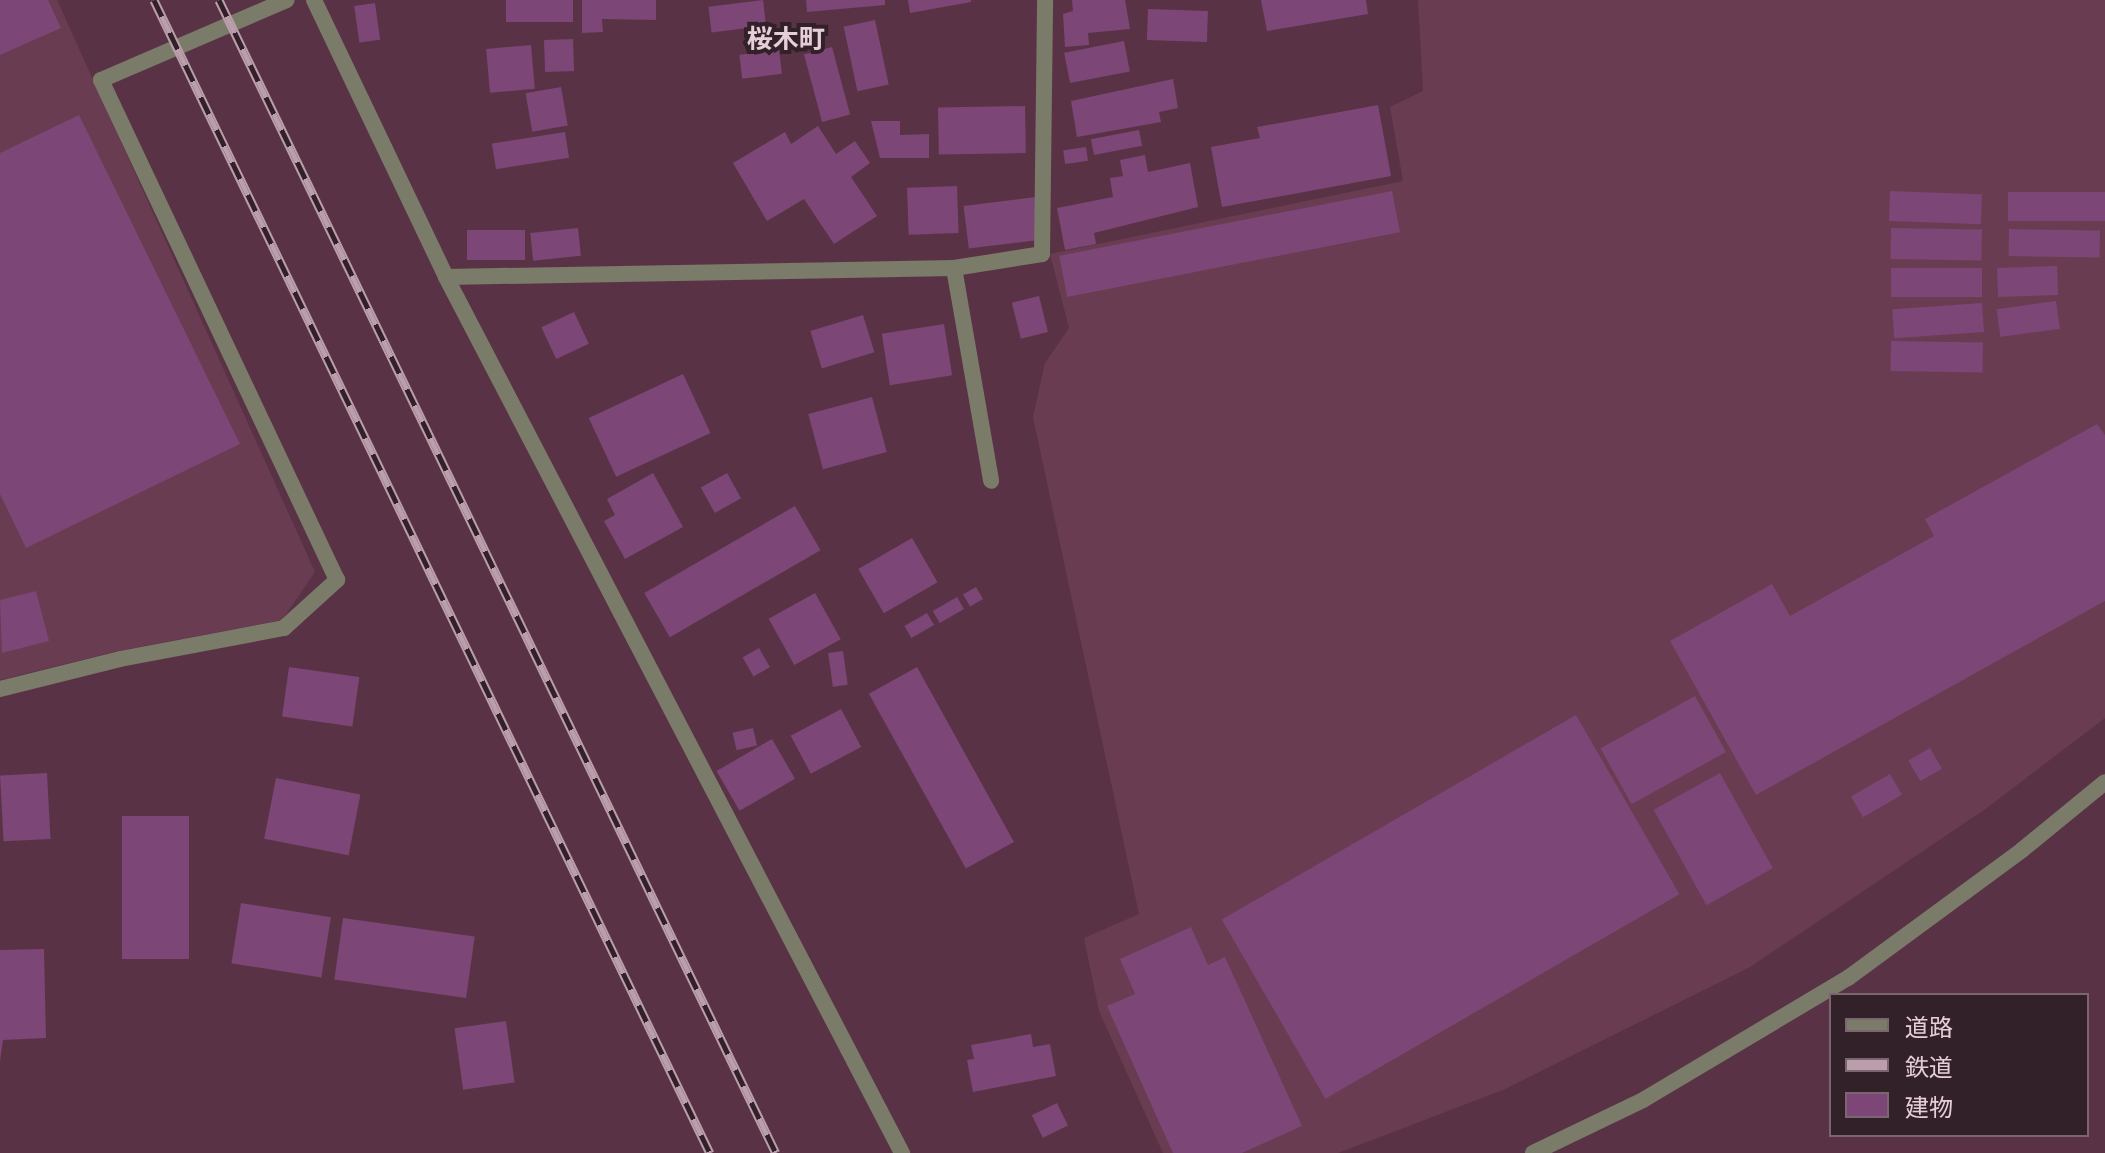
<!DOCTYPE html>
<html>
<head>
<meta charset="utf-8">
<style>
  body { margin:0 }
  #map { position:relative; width:2105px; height:1153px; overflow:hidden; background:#593345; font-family:"Noto Serif","Noto Sans JP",serif }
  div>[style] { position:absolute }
  .built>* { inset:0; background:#693c51 }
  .building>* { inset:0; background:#7c4676; transform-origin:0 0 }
  .service>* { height:16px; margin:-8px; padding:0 8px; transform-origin:8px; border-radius:8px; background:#7a7b69 }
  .minor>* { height:16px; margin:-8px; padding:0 8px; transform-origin:8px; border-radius:8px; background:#7a7b69 }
  .rail>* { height:9px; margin-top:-4.5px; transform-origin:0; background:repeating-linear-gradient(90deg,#332129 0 18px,#bb9eab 0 36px); box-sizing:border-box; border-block:2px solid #bb9eab }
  span { translate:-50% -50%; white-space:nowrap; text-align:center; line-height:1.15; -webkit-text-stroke:8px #332129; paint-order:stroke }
  .neighbourhood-label { font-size:26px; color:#e6ced8; font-weight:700 }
  .legend { position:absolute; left:1829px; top:993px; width:260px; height:144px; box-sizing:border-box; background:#332129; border:2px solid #7b666f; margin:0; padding:10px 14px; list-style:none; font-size:24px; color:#e6ced8 }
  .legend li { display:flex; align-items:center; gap:16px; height:40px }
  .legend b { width:40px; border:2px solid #7b666f }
</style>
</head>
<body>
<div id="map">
  <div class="built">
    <div style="clip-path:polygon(0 0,57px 0,315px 572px,282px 620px,117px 651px,0 680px)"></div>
    <div style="clip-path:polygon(1418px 0,2105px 0,2105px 718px,1984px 810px,1750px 967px,1503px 1090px,1338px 1153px,1163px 1153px,1099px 1011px,1084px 938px,1139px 914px,1033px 417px,1045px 363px,1069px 328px,1050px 254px,1403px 181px,1390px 107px,1423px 91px)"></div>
  </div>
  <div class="building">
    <div style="clip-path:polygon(0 0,48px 0,61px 28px,0 55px)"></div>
    <div style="left:506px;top:0;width:67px;height:22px"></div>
    <div style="clip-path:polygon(582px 0,656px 0,656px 20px,602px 19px,603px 32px,582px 33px)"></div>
    <div style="left:763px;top:0;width:26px;height:55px;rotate:83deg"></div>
    <div style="clip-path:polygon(806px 0,885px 0,885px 5px,807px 12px)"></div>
    <div style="clip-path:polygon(908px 0,971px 0,971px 2px,910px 13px)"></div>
    <div style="clip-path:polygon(1072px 0,1125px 0,1130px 29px,1088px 33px,1089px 45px,1065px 47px,1063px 14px,1073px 11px)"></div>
    <div style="clip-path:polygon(1261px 0,1366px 0,1368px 14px,1267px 31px)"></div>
    <div style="left:375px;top:3px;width:37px;height:21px;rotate:82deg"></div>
    <div style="left:1148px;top:9px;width:60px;height:31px;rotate:2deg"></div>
    <div style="left:875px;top:20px;width:66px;height:32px;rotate:78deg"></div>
    <div style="left:573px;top:39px;width:32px;height:29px;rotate:88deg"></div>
    <div style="left:1124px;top:41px;width:31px;height:61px;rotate:79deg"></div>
    <div style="left:531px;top:45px;width:44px;height:45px;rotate:85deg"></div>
    <div style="left:832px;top:47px;width:70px;height:29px;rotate:75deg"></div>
    <div style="left:779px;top:50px;width:24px;height:40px;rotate:83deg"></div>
    <div style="clip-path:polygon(1173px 79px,1178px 108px,1159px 112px,1161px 122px,1077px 137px,1071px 101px)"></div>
    <div style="left:561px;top:87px;width:39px;height:36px;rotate:80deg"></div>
    <div style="clip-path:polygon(1378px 105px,1391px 176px,1222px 207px,1211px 147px,1260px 138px,1257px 127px)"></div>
    <div style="left:1025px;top:106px;width:47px;height:87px;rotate:89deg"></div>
    <div style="clip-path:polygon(79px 115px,240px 444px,26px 548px,0 494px,0 153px)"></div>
    <div style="clip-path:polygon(871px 121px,900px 121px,900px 135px,929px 134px,929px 158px,880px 158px)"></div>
    <div style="clip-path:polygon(818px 126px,836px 154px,855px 141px,870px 163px,851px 177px,877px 216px,834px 244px,804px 199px,767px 221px,733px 163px,785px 132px,791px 144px)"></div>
    <div style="left:1139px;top:130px;width:16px;height:49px;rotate:79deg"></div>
    <div style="left:565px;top:132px;width:26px;height:74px;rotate:81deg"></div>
    <div style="left:1086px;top:147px;width:14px;height:23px;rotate:82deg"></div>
    <div style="clip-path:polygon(1145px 155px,1148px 172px,1190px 163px,1198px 207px,1094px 233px,1096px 244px,1065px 250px,1057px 208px,1113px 197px,1110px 178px,1123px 176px,1120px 160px)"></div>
    <div style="left:957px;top:186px;width:47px;height:50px;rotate:88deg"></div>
    <div style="left:1392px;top:191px;width:42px;height:339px;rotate:79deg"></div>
    <div style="left:1890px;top:191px;width:92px;height:30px;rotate:2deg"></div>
    <div style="left:2008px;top:192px;width:97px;height:29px"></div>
    <div style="left:1036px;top:197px;width:43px;height:73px;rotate:83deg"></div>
    <div style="left:578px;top:228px;width:28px;height:48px;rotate:84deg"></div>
    <div style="left:1891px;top:228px;width:91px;height:31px;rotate:1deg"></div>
    <div style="left:2009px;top:229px;width:91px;height:27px;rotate:1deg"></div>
    <div style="left:525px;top:230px;width:30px;height:58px;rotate:90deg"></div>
    <div style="left:2057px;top:266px;width:29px;height:60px;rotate:88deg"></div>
    <div style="left:1982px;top:268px;width:29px;height:91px;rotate:90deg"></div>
    <div style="left:1039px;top:296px;width:37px;height:28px;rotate:76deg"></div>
    <div style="left:2056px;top:301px;width:28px;height:60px;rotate:82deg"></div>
    <div style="left:1982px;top:303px;width:29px;height:90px;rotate:86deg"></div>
    <div style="left:574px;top:312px;width:35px;height:36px;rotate:65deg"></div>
    <div style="left:863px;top:315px;width:39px;height:55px;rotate:73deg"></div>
    <div style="left:944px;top:324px;width:52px;height:63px;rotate:81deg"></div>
    <div style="left:1891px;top:341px;width:92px;height:30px;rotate:1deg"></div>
    <div style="left:683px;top:374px;width:65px;height:104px;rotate:65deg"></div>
    <div style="left:872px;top:397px;width:57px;height:66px;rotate:75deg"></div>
    <div style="clip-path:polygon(2097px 424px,2105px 435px,2105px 601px,1756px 795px,1670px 641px,1772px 584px,1790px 616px,1934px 536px,1925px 519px)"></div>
    <div style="clip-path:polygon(653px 473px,683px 527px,625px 559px,604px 521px,615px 515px,607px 499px)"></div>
    <div style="left:727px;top:473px;width:29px;height:30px;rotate:61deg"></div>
    <div style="left:795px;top:506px;width:51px;height:174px;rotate:60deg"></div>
    <div style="left:912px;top:538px;width:51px;height:62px;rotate:60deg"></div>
    <div style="left:976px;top:587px;width:14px;height:15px;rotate:60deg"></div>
    <div style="clip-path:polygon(36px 591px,49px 641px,2px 653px,0 600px)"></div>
    <div style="left:815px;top:593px;width:53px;height:53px;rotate:61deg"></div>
    <div style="left:957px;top:597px;width:14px;height:28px;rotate:60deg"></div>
    <div style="left:927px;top:613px;width:14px;height:26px;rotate:60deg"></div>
    <div style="left:759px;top:648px;width:22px;height:19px;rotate:60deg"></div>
    <div style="left:843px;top:651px;width:34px;height:15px;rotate:82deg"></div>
    <div style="left:289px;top:667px;width:71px;height:50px;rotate:8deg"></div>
    <div style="left:917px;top:667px;width:200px;height:55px;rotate:61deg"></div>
    <div style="left:1695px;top:696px;width:64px;height:108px;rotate:61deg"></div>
    <div style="left:841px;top:709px;width:43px;height:57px;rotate:62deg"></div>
    <div style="left:1576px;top:715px;width:207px;height:409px;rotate:60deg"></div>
    <div style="left:753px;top:728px;width:18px;height:21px;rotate:77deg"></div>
    <div style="left:772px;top:739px;width:46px;height:64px;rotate:60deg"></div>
    <div style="left:1930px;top:748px;width:24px;height:25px;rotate:60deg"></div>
    <div style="left:47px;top:773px;width:66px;height:47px;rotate:87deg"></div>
    <div style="left:1720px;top:773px;width:109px;height:76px;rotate:61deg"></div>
    <div style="left:1890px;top:774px;width:24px;height:45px;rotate:60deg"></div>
    <div style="left:276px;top:778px;width:86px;height:62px;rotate:11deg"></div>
    <div style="left:122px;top:816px;width:67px;height:143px"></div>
    <div style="left:241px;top:903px;width:91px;height:61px;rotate:9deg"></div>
    <div style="left:343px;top:918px;width:133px;height:62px;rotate:8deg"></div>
    <div style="clip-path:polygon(1191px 927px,1208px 965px,1225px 957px,1302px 1126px,1242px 1153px,1173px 1153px,1107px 1006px,1135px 994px,1120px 959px)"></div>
    <div style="clip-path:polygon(44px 949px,46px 1038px,3px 1040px,0 1061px,0 950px)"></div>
    <div style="left:506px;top:1021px;width:62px;height:52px;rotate:82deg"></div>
    <div style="clip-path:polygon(1031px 1034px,1033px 1047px,1050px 1044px,1056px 1076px,973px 1092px,967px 1060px,974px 1059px,971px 1045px)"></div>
    <div style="left:1057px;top:1103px;width:25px;height:28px;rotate:64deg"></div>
  </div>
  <div class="service">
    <div style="left:1533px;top:1153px;width:122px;rotate:-25.7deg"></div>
    <div style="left:1643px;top:1100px;width:239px;rotate:-30.8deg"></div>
    <div style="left:1848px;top:978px;width:216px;rotate:-36.3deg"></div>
    <div style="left:2022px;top:850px;width:107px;rotate:-39.3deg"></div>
  </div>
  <div class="minor">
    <div style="left:314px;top:0;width:307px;rotate:64.5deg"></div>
    <div style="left:446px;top:277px;width:988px;rotate:62.5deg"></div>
    <div style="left:954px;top:268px;width:216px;rotate:80.1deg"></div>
    <div style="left:446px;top:277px;width:508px;rotate:-1.01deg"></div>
    <div style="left:954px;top:268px;width:89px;rotate:-9deg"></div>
    <div style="left:1042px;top:254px;width:254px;rotate:-89.3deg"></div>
    <div style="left:0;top:689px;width:124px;rotate:-14deg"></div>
    <div style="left:120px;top:659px;width:167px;rotate:-10.7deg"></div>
    <div style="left:284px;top:628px;width:72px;rotate:-42.2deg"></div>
    <div style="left:337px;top:580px;width:553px;rotate:-115.27deg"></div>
    <div style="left:101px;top:80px;width:202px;rotate:-23.3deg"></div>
  </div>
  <div class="rail">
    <div style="left:154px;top:0;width:1280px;rotate:64.26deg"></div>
    <div style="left:219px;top:0;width:1280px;rotate:64.22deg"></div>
  </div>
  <div class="neighbourhood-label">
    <span style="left:786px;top:39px">桜木町</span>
  </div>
  <ul class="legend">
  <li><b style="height:10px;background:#7a7b69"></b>道路</li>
  <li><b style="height:10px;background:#bb9eab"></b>鉄道</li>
  <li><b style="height:22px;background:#7c4676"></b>建物</li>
  </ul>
</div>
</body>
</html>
